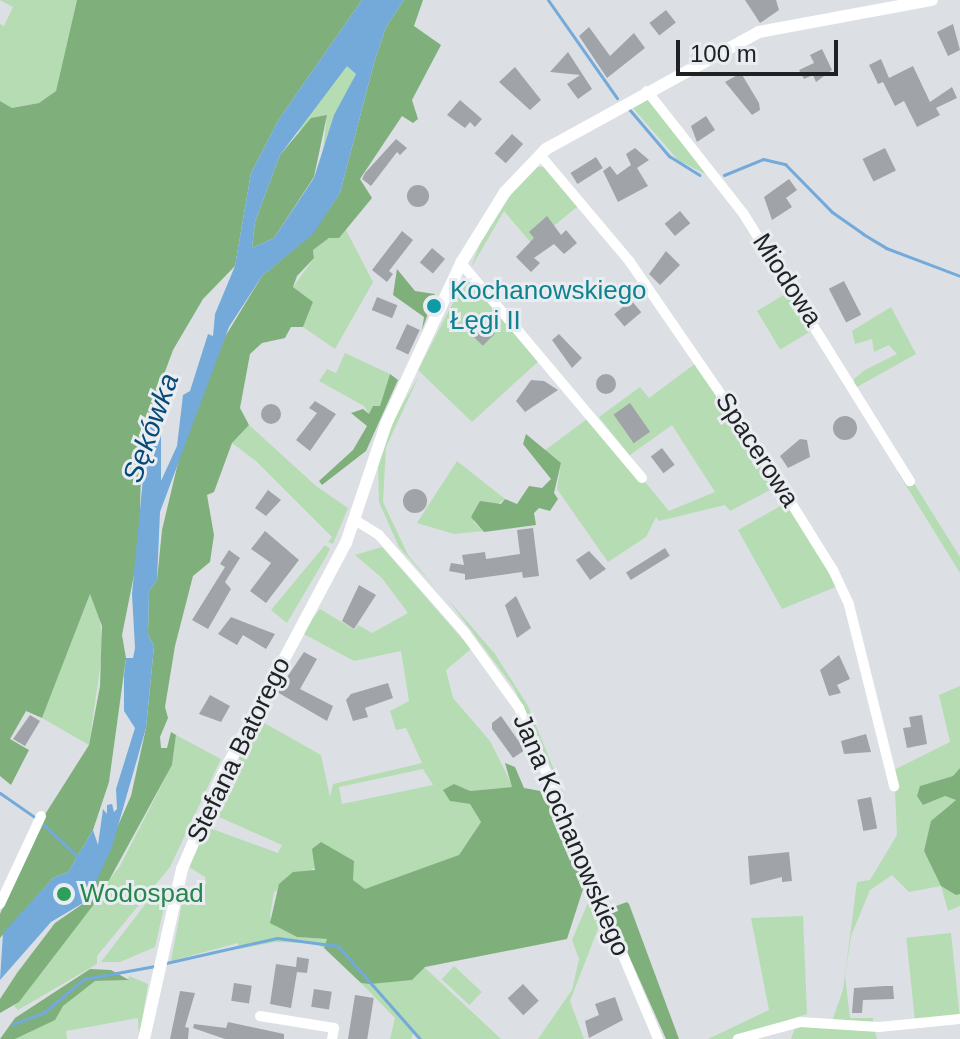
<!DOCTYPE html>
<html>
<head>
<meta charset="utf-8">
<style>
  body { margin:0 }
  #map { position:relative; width:960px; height:1039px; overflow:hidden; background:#dce0e4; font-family:Arial,sans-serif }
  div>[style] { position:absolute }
  .green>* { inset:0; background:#b5dcb2; transform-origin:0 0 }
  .forest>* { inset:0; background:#7fb07c }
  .water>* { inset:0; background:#73aada }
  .stream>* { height:3px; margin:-1.5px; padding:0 1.5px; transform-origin:1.5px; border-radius:1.5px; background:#73aada }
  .building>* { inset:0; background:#a0a3a7; transform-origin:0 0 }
  .round { border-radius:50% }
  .minor>* { height:10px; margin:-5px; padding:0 5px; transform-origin:5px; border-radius:5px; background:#fff }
  .tertiary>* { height:12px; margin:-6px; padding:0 6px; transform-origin:6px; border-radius:6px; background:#fff }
  .dots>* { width:22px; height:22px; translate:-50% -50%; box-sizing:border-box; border:4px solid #e9edf1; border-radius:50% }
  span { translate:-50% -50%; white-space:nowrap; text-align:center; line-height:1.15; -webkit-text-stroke:6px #e9edf1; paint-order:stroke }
  .street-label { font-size:26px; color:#1f2122 }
  .culture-label { font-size:26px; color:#0d838f }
  .left { translate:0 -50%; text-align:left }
  .leisure-label { font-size:26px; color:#27864d }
  .water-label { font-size:28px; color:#074976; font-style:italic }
  .scale { position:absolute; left:676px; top:40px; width:162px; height:36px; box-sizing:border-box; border:4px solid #1f2122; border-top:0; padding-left:10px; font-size:24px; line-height:28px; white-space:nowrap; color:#1f2122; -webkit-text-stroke:6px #e9edf1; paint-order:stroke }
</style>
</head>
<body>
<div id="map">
  <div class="green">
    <div style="clip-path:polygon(0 0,77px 0,56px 91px,39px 103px,12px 108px,0 101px,0 24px,4px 26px,13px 7px)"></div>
    <div style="clip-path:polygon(347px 65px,356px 73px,323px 150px,327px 115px,295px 133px)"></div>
    <div style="clip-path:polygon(649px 99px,705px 173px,705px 174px,678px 160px,633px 108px)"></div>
    <div style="clip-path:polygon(538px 167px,544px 167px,578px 206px,532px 244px,504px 211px,471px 268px,483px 236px,512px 193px)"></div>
    <div style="clip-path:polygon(345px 228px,373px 282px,335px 349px,303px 327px,313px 302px,293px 287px,314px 258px,313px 250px,329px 238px,339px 238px)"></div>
    <div style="clip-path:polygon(466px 278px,542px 358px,472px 422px,418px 370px)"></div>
    <div style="left:787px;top:293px;width:45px;height:35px;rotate:59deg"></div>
    <div style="clip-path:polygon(891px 307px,916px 354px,855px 388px,854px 379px,865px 370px,897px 354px,889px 345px,874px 352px,872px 339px,855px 344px,852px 331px)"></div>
    <div style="clip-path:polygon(345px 353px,390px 374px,380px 407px,369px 414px,364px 406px,319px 381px,327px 369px,336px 373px)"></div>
    <div style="clip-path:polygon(696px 363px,742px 431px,838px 586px,782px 609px,738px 530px,784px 504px,774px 488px,730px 511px,725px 505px,659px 521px,656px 517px,646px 537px,608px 562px,557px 489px,561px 463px,544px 451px,591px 416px,669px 511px,715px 492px,672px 425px,630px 455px,635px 462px,599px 417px,640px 387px,649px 398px)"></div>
    <div style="clip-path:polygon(419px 376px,386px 447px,383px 502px,408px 555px,437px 590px,399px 547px,379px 502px,378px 466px,392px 422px)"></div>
    <div style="clip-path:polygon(249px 425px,316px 486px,348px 508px,333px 544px,328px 542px,332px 537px,256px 461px,232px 443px)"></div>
    <div style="clip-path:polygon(457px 461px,505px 499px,473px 521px,483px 531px,454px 534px,417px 523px)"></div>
    <div style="clip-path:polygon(903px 466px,960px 557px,960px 573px,897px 471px,905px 478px)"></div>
    <div style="clip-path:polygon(325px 545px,330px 549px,327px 555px,287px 623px,271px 610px)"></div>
    <div style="clip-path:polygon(evenodd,382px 547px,471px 649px,446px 670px,453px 698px,490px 741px,513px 787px,470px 791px,450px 801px,470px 804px,481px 822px,459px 855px,425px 871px,365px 889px,353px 880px,340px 853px,274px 892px,270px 916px,276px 926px,297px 937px,328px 939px,324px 948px,313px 943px,275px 942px,239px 949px,238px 943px,171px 961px,184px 893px,195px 900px,206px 884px,205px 877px,186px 865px,204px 826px,278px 853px,282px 845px,210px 813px,259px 720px,321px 755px,330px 797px,333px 784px,422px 763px,406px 728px,396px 730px,390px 711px,409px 701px,401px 651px,354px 661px,302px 633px,320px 609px,355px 630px,358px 625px,372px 633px,408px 613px,382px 578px,355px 555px,382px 547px,423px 769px,433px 785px,342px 804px,339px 787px,423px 769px)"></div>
    <div style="clip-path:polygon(90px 594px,99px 611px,103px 647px,89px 745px,42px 718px)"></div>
    <div style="clip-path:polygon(446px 597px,495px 654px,528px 706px,567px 802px,514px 688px)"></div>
    <div style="clip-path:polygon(960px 686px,960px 768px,953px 776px,920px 786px,923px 805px,945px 796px,956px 800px,940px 813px,924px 851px,941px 886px,960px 894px,960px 906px,948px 911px,941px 886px,909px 892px,892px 875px,870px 890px,851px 936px,845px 976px,850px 1018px,873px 1018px,873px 1024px,832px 1021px,843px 990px,857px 882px,870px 880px,897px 835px,894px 770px,950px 742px,939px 695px)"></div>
    <div style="clip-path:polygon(176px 735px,221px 759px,170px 867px,97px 956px,97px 964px,18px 1010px,14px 1006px,120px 866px,172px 765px)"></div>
    <div style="clip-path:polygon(160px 885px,169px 885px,155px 947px,120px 962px,101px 962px)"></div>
    <div style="clip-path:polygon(590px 898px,601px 921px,570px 1001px,584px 1039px,538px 1039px,572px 990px,579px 959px,572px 940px)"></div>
    <div style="clip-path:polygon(803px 916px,807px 1014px,731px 1039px,708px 1039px,769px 1010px,751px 918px)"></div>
    <div style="left:951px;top:933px;width:84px;height:45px;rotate:84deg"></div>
    <div style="left:454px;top:966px;width:38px;height:18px;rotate:43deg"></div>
    <div style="clip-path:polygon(424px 967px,501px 1039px,418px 1039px,413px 1034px,411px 1039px,390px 1039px,395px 1018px,361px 983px,412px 980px)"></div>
    <div style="clip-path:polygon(129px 976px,148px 984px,139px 1039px,138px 1018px,66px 1031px,67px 1039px,15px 1039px,95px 981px,128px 980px)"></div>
    <div style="clip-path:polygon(809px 1026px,875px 1031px,877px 1039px,791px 1039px,795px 1028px)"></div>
  </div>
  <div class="forest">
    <div style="clip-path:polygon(77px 0,362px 0,279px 119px,251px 173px,235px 266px,203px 299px,173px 350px,149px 415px,141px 471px,139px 550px,122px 635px,126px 658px,109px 782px,93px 830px,68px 872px,53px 878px,0 938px,0 914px,37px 827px,89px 745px,100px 686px,102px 626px,90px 594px,42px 718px,26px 711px,10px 739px,29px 750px,11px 785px,0 776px,0 101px,12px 108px,39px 103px,56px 91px)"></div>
    <div style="clip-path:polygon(404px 0,423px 0,414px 26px,441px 45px,412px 100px,418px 119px,413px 123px,402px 116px,360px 179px,372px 198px,339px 238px,329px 238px,313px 250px,314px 258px,297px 276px,293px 287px,313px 302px,303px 327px,291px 327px,285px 338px,262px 343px,250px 354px,240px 408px,249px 425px,232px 443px,214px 492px,207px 495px,214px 535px,210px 562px,193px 576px,175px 646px,165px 707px,168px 718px,160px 737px,161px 748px,167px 748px,171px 732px,176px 735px,172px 765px,101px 895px,19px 1002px,0 1013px,0 999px,17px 973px,55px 923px,84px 903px,131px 796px,146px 728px,154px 646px,148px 634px,149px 591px,157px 580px,162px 530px,182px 446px,217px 350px,262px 276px,312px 234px,340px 193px,374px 63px,386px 27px)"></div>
    <div style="clip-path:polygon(327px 115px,314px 177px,274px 238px,252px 248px,255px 222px,280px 155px,311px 118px)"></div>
    <div style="clip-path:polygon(397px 269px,415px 291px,435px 294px,422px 330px,424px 317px,393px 295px)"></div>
    <div style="clip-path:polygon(390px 374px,398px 380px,366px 451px,322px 485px,319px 481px,353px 450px,367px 426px,351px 413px,363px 409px,369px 414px,373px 406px,380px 406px)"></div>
    <div style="clip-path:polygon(526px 434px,561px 463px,554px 493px,558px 499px,550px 511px,539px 508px,534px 513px,536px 525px,484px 532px,471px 517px,480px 501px,501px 504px,505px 499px,517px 504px,529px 486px,542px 488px,551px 479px,523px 444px)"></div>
    <div style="clip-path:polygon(505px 763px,515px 767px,524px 788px,546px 792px,585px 883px,567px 939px,425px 967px,412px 980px,370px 984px,361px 983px,324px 948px,327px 939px,297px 937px,270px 923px,279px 884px,293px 872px,315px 870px,312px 849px,321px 842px,354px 861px,353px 880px,365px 889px,459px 855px,481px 822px,470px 804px,450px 801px,443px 790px,454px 784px,470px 791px,512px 787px)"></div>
    <div style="clip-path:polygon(960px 768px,960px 894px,956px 895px,941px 886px,924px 851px,931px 821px,956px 800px,945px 796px,923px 805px,917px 796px,920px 786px,953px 776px)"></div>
    <div style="clip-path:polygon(627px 902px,629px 904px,679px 1039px,666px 1039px,608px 909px)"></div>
    <div style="clip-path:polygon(90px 969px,111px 970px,129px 980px,95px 981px,63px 1006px,55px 1020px,15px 1039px,0 1039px,15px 1018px)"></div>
  </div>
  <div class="water">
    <div style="clip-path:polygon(evenodd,362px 0,404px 0,386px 27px,374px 63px,340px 193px,313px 234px,262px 276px,229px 327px,160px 512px,157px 580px,149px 591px,148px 634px,154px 646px,146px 728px,112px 847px,88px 900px,51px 922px,0 980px,3px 933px,53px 878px,68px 872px,93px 830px,98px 845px,103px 809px,107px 814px,107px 805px,112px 804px,114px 812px,117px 809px,116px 789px,135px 728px,124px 711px,124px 675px,126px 658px,133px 658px,135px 648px,132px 594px,149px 415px,161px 422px,161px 481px,177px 446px,183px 395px,190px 391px,208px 334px,213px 336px,215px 314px,235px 266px,251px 173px,279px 119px,362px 0,347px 66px,356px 74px,334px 115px,314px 178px,274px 238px,252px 248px,255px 222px,280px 155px,347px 66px)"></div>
  </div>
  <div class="stream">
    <div style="left:548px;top:0;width:120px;rotate:54.9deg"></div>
    <div style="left:629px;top:109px;width:62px;rotate:49.6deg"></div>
    <div style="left:669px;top:156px;width:36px;rotate:32deg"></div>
    <div style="left:724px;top:175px;width:42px;rotate:-22.3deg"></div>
    <div style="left:763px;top:159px;width:23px;rotate:13deg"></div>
    <div style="left:785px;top:164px;width:67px;rotate:45.6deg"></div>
    <div style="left:832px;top:212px;width:38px;rotate:35deg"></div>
    <div style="left:863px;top:234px;width:27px;rotate:31deg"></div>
    <div style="left:886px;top:248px;width:79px;rotate:20.7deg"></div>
    <div style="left:0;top:793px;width:44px;rotate:34.8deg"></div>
    <div style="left:42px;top:823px;width:52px;rotate:43.5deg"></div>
    <div style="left:166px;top:963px;width:114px;rotate:-12.7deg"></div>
    <div style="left:277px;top:938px;width:62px;rotate:7.5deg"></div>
    <div style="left:338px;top:946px;width:124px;rotate:48.6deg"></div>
    <div style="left:13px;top:1024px;width:32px;rotate:-20deg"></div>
    <div style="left:43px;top:1013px;width:53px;rotate:-39.7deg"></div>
    <div style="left:84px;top:979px;width:72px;rotate:-10.4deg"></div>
  </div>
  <div class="building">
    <div style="clip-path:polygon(745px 0,776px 0,779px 10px,760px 23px)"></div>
    <div style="left:666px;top:10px;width:16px;height:21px;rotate:52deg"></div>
    <div style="clip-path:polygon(953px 24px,960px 50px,948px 56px,937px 32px)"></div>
    <div style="clip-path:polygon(589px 27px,610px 56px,634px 33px,645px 48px,607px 78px,579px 36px)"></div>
    <div style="clip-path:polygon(822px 49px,832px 70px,816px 82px,813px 75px,804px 79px,799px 70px,814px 63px,810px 55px)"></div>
    <div style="clip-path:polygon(568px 52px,592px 89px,578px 99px,567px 84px,580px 75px,550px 72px)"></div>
    <div style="clip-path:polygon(881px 59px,889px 78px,913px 66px,930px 102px,952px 87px,957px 98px,936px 108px,940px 115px,917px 127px,904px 101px,895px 106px,883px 82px,878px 84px,869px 65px)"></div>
    <div style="clip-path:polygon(515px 67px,541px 100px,530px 110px,499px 82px)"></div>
    <div style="clip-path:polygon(741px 73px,759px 103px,760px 110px,752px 115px,725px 82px)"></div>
    <div style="clip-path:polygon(460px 100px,482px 119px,475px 127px,470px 122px,465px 128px,447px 115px)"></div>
    <div style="clip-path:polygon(706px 116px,715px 130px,697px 142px,691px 126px)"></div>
    <div style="left:512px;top:134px;width:15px;height:26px;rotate:42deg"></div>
    <div style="clip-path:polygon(396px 139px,407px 148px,400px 155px,397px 152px,371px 186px,362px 179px,365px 173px)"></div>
    <div style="clip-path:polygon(635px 148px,649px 160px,637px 168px,648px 186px,618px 202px,603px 171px,610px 166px,617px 175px,631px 165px,626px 154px)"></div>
    <div style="left:885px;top:148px;width:25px;height:25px;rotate:64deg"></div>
    <div style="left:596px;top:157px;width:13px;height:30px;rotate:58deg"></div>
    <div style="clip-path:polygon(789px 179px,797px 190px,786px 198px,792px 207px,772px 220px,764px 197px)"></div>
    <div class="round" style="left:407px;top:185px;width:22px;height:22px"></div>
    <div style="left:680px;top:211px;width:16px;height:20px;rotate:50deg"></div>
    <div style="clip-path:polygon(547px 216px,561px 235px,566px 230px,577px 243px,564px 254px,554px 244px,534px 258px,540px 263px,531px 272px,516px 257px,534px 238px,529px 232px)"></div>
    <div style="clip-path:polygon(402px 231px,413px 240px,389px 271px,393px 274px,387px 282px,372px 270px)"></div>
    <div style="left:432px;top:248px;width:17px;height:19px;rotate:40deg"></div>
    <div style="clip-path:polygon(666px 251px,680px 265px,660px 285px,649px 274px)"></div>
    <div style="left:844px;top:281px;width:38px;height:17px;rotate:63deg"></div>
    <div style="left:377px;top:297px;width:22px;height:14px;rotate:22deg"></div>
    <div style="left:631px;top:300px;width:16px;height:22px;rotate:50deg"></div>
    <div style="left:475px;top:314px;width:28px;height:17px;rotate:45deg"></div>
    <div style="left:407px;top:324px;width:14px;height:27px;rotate:25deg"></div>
    <div style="clip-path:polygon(559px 334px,582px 358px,572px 368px,552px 340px)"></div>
    <div class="round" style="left:596px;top:374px;width:20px;height:20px"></div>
    <div style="clip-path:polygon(531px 380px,544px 381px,558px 390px,525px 412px,516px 401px)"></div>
    <div style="clip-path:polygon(315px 401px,336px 414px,310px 451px,296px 440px,317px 413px,309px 408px)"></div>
    <div style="left:630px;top:403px;width:35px;height:20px;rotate:55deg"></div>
    <div class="round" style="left:261px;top:404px;width:20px;height:20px"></div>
    <div class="round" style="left:833px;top:416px;width:24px;height:24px"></div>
    <div style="clip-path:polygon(800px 439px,807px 440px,810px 457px,788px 468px,780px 456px)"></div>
    <div style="left:662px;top:448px;width:21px;height:14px;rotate:53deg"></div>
    <div class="round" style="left:403px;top:489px;width:24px;height:24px"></div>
    <div style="clip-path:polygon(268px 490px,281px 500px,266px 516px,255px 508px)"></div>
    <div style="clip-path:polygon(533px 528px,539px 576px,523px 578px,522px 572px,465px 580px,465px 574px,449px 571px,451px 563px,464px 565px,462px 555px,485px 552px,486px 559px,520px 554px,517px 530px)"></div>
    <div style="clip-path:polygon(265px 531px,299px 560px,266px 603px,250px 591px,271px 563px,251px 549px)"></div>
    <div style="left:665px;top:548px;width:9px;height:46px;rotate:58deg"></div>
    <div style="clip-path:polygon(229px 550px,240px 558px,225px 582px,231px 589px,208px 629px,192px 620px,225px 567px,220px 564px)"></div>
    <div style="clip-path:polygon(589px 551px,606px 569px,590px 580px,576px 560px)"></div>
    <div style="clip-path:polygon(359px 585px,376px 595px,354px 629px,342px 621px)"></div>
    <div style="clip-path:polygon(516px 596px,531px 628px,517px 638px,505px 605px)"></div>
    <div style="clip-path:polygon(231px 617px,275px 634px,266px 649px,243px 635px,237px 645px,218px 634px)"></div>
    <div style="clip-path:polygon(304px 652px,317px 659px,300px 689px,333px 706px,327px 721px,277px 692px)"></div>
    <div style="clip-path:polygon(839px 655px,850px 679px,837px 685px,841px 693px,829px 696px,820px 670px)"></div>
    <div style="clip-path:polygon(388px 683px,393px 698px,365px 708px,368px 717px,353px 721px,346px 700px,351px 694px)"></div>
    <div style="clip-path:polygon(210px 695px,230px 706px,221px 722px,199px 714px)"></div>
    <div style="clip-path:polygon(30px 715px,40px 721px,25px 746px,13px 739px)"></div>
    <div style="clip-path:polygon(922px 715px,927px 744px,907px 748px,903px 728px,911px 727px,909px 717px)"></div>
    <div style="clip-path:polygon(501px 716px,525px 750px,513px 758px,492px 729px,492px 723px)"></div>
    <div style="clip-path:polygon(866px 734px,871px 752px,844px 754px,841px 741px)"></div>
    <div style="left:871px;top:797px;width:32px;height:14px;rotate:79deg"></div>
    <div style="clip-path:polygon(789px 852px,792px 881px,782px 882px,782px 877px,750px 885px,748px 856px)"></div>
    <div style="clip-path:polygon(297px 957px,309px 959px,307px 973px,297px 972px,291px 1008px,270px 1004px,276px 964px,296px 967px)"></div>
    <div style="left:234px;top:983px;width:18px;height:18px;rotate:9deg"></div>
    <div style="left:523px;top:984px;width:23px;height:21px;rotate:47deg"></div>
    <div style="clip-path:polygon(885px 986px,893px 986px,894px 999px,863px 1000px,862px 1013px,852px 1013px,854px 988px)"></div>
    <div style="left:314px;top:989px;width:18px;height:18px;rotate:9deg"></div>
    <div style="clip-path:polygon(180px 991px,195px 993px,185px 1027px,189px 1028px,188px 1039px,170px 1039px)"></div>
    <div style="left:355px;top:995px;width:19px;height:45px;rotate:9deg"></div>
    <div style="clip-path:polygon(615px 997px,623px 1020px,589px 1038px,585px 1021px,599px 1015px,595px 1004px)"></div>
    <div style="clip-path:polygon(228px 1022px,284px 1034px,284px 1039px,225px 1039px,193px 1028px,194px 1024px,226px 1028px)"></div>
  </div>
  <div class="minor">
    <div style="left:647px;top:91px;width:155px;rotate:51.8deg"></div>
    <div style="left:743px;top:213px;width:316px;rotate:58.1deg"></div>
    <div style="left:540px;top:155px;width:140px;rotate:49.9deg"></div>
    <div style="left:630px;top:262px;width:206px;rotate:55.5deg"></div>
    <div style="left:747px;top:432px;width:163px;rotate:58.1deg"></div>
    <div style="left:833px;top:570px;width:38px;rotate:65deg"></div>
    <div style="left:849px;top:605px;width:187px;rotate:76deg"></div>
    <div style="left:461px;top:263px;width:281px;rotate:49.9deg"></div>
    <div style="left:355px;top:520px;width:28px;rotate:32deg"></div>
    <div style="left:379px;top:535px;width:130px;rotate:48.7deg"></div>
    <div style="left:465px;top:633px;width:92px;rotate:54.2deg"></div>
    <div style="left:519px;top:708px;width:359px;rotate:67.2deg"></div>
    <div style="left:0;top:904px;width:97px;rotate:-65deg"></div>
    <div style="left:260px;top:1016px;width:75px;rotate:9.2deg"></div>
    <div style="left:334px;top:1028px;width:11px;rotate:100deg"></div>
    <div style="left:738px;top:1039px;width:64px;rotate:-15.3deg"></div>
    <div style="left:800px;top:1022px;width:79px;rotate:3.6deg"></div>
    <div style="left:879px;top:1027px;width:81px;rotate:-5.6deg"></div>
  </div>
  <div class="tertiary">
    <div style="left:144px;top:1039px;width:174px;rotate:-77.4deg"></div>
    <div style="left:182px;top:869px;width:103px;rotate:-66.7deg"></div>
    <div style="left:223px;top:774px;width:262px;rotate:-62deg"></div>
    <div style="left:346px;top:543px;width:126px;rotate:-71.4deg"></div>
    <div style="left:386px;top:424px;width:178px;rotate:-65deg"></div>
    <div style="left:461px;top:263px;width:84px;rotate:-58.2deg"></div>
    <div style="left:505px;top:192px;width:59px;rotate:-46.4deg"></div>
    <div style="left:546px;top:149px;width:243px;rotate:-28.8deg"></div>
    <div style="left:759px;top:32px;width:176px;rotate:-10.5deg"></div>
  </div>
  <div class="dots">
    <div style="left:434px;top:306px;background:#0f9aa8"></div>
    <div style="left:64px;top:894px;background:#2e9e5b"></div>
  </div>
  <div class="street-label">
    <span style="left:787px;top:280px;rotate:57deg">Miodowa</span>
    <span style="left:757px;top:450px;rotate:57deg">Spacerowa</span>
    <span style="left:239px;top:750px;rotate:-64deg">Stefana Batorego</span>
    <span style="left:571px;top:835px;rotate:67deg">Jana Kochanowskiego</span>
  </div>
  <div class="culture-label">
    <span class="left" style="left:450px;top:306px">Kochanowskiego<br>Łęgi II</span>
  </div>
  <div class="leisure-label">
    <span class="left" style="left:80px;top:894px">Wodospad</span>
  </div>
  <div class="water-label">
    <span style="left:151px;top:428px;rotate:-70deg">Sękówka</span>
  </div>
  <div class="scale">100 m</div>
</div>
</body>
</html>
